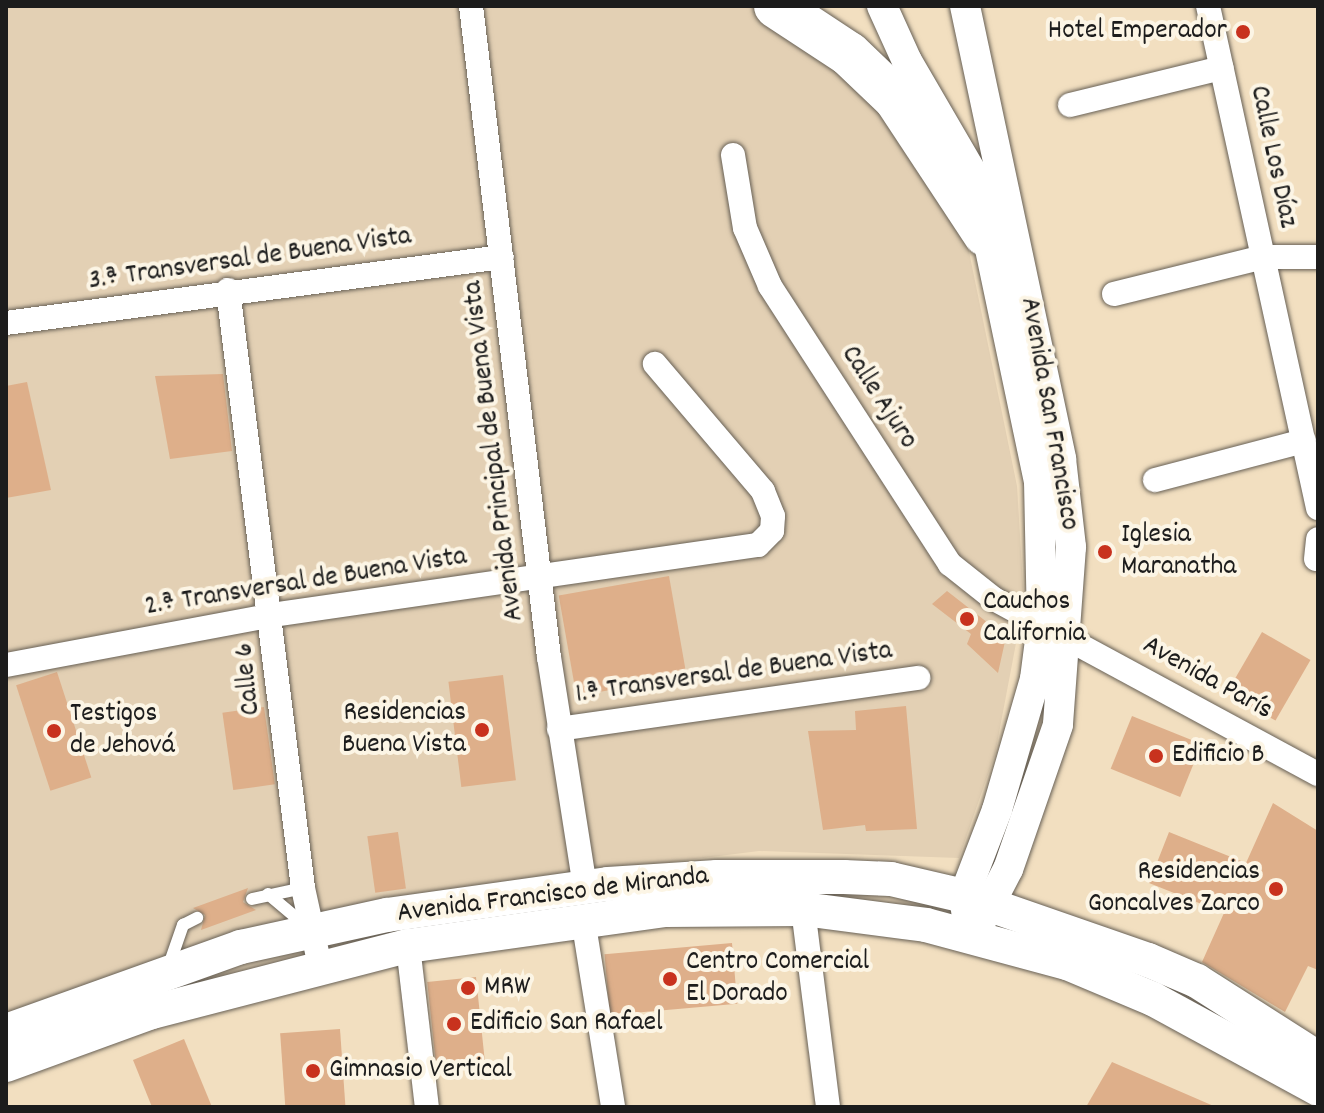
<!DOCTYPE html>
<html>
<head>
<meta charset="utf-8">
<style>
  body { margin:0 }
  #map { position:relative; width:1324px; height:1113px; overflow:hidden; background:#f2dfc0; font-family:Dekko,sans-serif }
  div>[style] { position:absolute }
  .built>* { inset:0; background:#e3d0b4 }
  .building>* { inset:0; background:#deaf8a; transform-origin:0 0 }
  .roads { filter:drop-shadow(0 0 2px #676055) drop-shadow(0 0 2px #676055) }
  .service>* { height:12px; margin:-6px; padding:0 6px; transform-origin:6px; border-radius:6px; background:#fff }
  .minor>* { height:24px; margin:-12px; padding:0 12px; transform-origin:12px; border-radius:12px; background:#fff }
  .tertiary>* { height:30px; margin:-15px; padding:0 15px; transform-origin:15px; border-radius:15px; background:#fff }
  .secondary>* { height:34px; margin:-17px; padding:0 17px; transform-origin:17px; border-radius:17px; background:#fff }
  .motorway>* { height:44px; margin:-22px; padding:0 22px; transform-origin:22px; border-radius:22px; background:#fff }
  .dots>* { width:22px; height:22px; translate:-50% -50%; box-sizing:border-box; border:4px solid #fcf5e5; border-radius:50% }
  span { translate:-50% -50%; white-space:nowrap; text-align:center; line-height:1.15; -webkit-text-stroke:8px #fcf5e5; paint-order:stroke }
  .poi-label { font-size:28px; color:#1c1c1c }
  .right { translate:-100% -50%; text-align:right }
  .left { translate:0 -50%; text-align:left }
  .street-label { font-size:28px; color:#1c1c1c }
  .frame { position:absolute; inset:0; border:8px solid #1c1c1c; pointer-events:none }
</style>
</head>
<body>
<div id="map">
  <div class="built">
    <div style="clip-path:polygon(6px 6px,760px 6px,869px 92px,965px 232px,1017px 486px,1024px 601px,995px 754px,959px 858px,759px 851px,535px 879px,6px 1028px)"></div>
  </div>
  <div class="building">
    <div style="clip-path:polygon(223px 374px,232px 451px,170px 459px,155px 376px)"></div>
    <div style="clip-path:polygon(27px 382px,51px 490px,6px 498px,6px 386px)"></div>
    <div style="left:669px;top:576px;width:102px;height:112px;rotate:80deg"></div>
    <div style="clip-path:polygon(947px 591px,1006px 637px,998px 673px,967px 644px,971px 634px,932px 604px)"></div>
    <div style="left:1262px;top:632px;width:56px;height:70px;rotate:30deg"></div>
    <div style="left:57px;top:672px;width:111px;height:43px;rotate:72deg"></div>
    <div style="left:503px;top:675px;width:106px;height:55px;rotate:83deg"></div>
    <div style="clip-path:polygon(906px 706px,917px 829px,866px 831px,865px 825px,823px 830px,808px 731px,856px 730px,855px 711px)"></div>
    <div style="left:264px;top:707px;width:78px;height:42px;rotate:82deg"></div>
    <div style="left:1132px;top:716px;width:75px;height:57px;rotate:22deg"></div>
    <div style="clip-path:polygon(1273px 803px,1318px 831px,1318px 970px,1308px 966px,1285px 1012px,1202px 962px,1224px 913px,1149px 883px,1169px 832px,1246px 863px)"></div>
    <div style="left:398px;top:832px;width:57px;height:31px;rotate:82deg"></div>
    <div style="clip-path:polygon(248px 888px,243px 902px,256px 910px,201px 930px,205px 915px,193px 908px)"></div>
    <div style="left:732px;top:943px;width:61px;height:128px;rotate:85deg"></div>
    <div style="left:476px;top:977px;width:89px;height:49px;rotate:84deg"></div>
    <div style="left:340px;top:1029px;width:78px;height:60px;rotate:86deg"></div>
    <div style="clip-path:polygon(184px 1039px,212px 1107px,152px 1107px,133px 1060px)"></div>
    <div style="clip-path:polygon(1112px 1062px,1216px 1107px,1086px 1107px)"></div>
  </div>
  <div class="roads">
    <div class="service">
      <div style="left:268px;top:894px;width:50px;rotate:40.1deg"></div>
      <div style="left:252px;top:899px;width:52px;rotate:-12.2deg"></div>
      <div style="left:168px;top:968px;width:46px;rotate:-70.8deg"></div>
      <div style="left:183px;top:925px;width:16px;rotate:-27deg"></div>
    </div>
    <div class="minor">
      <div style="left:471px;top:6px;width:656px;rotate:83.17deg"></div>
      <div style="left:549px;top:657px;width:233px;rotate:81.1deg"></div>
      <div style="left:1208px;top:6px;width:514px;rotate:77.64deg"></div>
      <div style="left:1070px;top:105px;width:156px;rotate:-13.7deg"></div>
      <div style="left:733px;top:155px;width:74px;rotate:80.7deg"></div>
      <div style="left:745px;top:228px;width:63px;rotate:66.7deg"></div>
      <div style="left:770px;top:286px;width:331px;rotate:57.1deg"></div>
      <div style="left:950px;top:564px;width:56px;rotate:38.5deg"></div>
      <div style="left:994px;top:599px;width:368px;rotate:28.4deg"></div>
      <div style="left:228px;top:290px;width:603px;rotate:82.85deg"></div>
      <div style="left:303px;top:888px;width:80px;rotate:77.7deg"></div>
      <div style="left:1114px;top:294px;width:154px;rotate:-13.9deg"></div>
      <div style="left:1263px;top:257px;width:55px"></div>
      <div style="left:6px;top:323px;width:500px;rotate:-7.58deg"></div>
      <div style="left:1155px;top:480px;width:154px;rotate:-14.7deg"></div>
      <div style="left:1316px;top:559px;width:20px;rotate:-84deg"></div>
      <div style="left:6px;top:665px;width:271px;rotate:-10.6deg"></div>
      <div style="left:272px;top:615px;width:491px;rotate:-8.2deg"></div>
      <div style="left:758px;top:545px;width:20px;rotate:-45deg"></div>
      <div style="left:772px;top:531px;width:15px;rotate:-86deg"></div>
      <div style="left:773px;top:516px;width:27px;rotate:-112deg"></div>
      <div style="left:763px;top:491px;width:167px;rotate:-130.4deg"></div>
      <div style="left:559px;top:729px;width:363px;rotate:-8.1deg"></div>
      <div style="left:803px;top:909px;width:200px;rotate:82.8deg"></div>
      <div style="left:583px;top:919px;width:190px;rotate:80.9deg"></div>
      <div style="left:408px;top:946px;width:162px;rotate:83.3deg"></div>
    </div>
    <div class="tertiary">
      <div style="left:882px;top:6px;width:60px;rotate:65.6deg"></div>
      <div style="left:907px;top:61px;width:135px;rotate:59.8deg"></div>
      <div style="left:975px;top:178px;width:310px;rotate:78.1deg"></div>
      <div style="left:1039px;top:481px;width:144px;rotate:88.8deg"></div>
      <div style="left:1042px;top:625px;width:54px;rotate:97.4deg"></div>
      <div style="left:1035px;top:679px;width:136px;rotate:106.2deg"></div>
      <div style="left:997px;top:810px;width:92px;rotate:111deg"></div>
      <div style="left:964px;top:896px;width:42px;rotate:81.9deg"></div>
      <div style="left:965px;top:6px;width:463px;rotate:78deg"></div>
      <div style="left:1061px;top:459px;width:89px;rotate:83.5deg"></div>
      <div style="left:1071px;top:547px;width:178px;rotate:94.2deg"></div>
      <div style="left:1058px;top:725px;width:152px;rotate:109.1deg"></div>
      <div style="left:1008px;top:869px;width:61px;rotate:117.4deg"></div>
    </div>
    <div class="secondary">
      <div style="left:6px;top:1031px;width:250px;rotate:-19.7deg"></div>
      <div style="left:241px;top:947px;width:149px;rotate:-12.4deg"></div>
      <div style="left:387px;top:915px;width:223px;rotate:-8deg"></div>
      <div style="left:608px;top:884px;width:109px;rotate:-3.7deg"></div>
      <div style="left:717px;top:877px;width:127px"></div>
      <div style="left:844px;top:877px;width:47px;rotate:2.4deg"></div>
      <div style="left:891px;top:879px;width:75px;rotate:13.1deg"></div>
      <div style="left:964px;top:896px;width:195px;rotate:19.2deg"></div>
      <div style="left:1148px;top:960px;width:53px;rotate:23.2deg"></div>
      <div style="left:1197px;top:981px;width:143px;rotate:32.5deg"></div>
      <div style="left:6px;top:1065px;width:155px;rotate:-20deg"></div>
      <div style="left:152px;top:1012px;width:264px;rotate:-14.5deg"></div>
      <div style="left:408px;top:946px;width:260px;rotate:-8deg"></div>
      <div style="left:665px;top:910px;width:138px;rotate:-0.4deg"></div>
      <div style="left:803px;top:909px;width:124px;rotate:7.4deg"></div>
      <div style="left:926px;top:925px;width:146px;rotate:15.1deg"></div>
      <div style="left:1067px;top:963px;width:93px;rotate:22.7deg"></div>
      <div style="left:1153px;top:999px;width:188px;rotate:28.6deg"></div>
    </div>
    <div class="motorway">
      <div style="left:776px;top:6px;width:87px;rotate:33.3deg"></div>
      <div style="left:849px;top:54px;width:65px;rotate:43.8deg"></div>
      <div style="left:896px;top:99px;width:162px;rotate:56.6deg"></div>
    </div>
  </div>
  <div class="dots">
    <div style="left:1243px;top:32px;background:#c8321e"></div>
    <div style="left:1105px;top:552px;background:#c8321e"></div>
    <div style="left:967px;top:619px;background:#c8321e"></div>
    <div style="left:482px;top:730px;background:#c8321e"></div>
    <div style="left:54px;top:731px;background:#c8321e"></div>
    <div style="left:1156px;top:756px;background:#c8321e"></div>
    <div style="left:1276px;top:889px;background:#c8321e"></div>
    <div style="left:670px;top:979px;background:#c8321e"></div>
    <div style="left:468px;top:988px;background:#c8321e"></div>
    <div style="left:454px;top:1024px;background:#c8321e"></div>
    <div style="left:313px;top:1071px;background:#c8321e"></div>
  </div>
  <div class="poi-label">
    <span class="right" style="left:1227px;top:32px">Hotel Emperador</span>
    <span class="left" style="left:1121px;top:552px">Iglesia<br>Maranatha</span>
    <span class="left" style="left:983px;top:619px">Cauchos<br>California</span>
    <span class="right" style="left:466px;top:730px">Residencias<br>Buena Vista</span>
    <span class="left" style="left:70px;top:731px">Testigos<br>de Jehová</span>
    <span class="left" style="left:1172px;top:756px">Edificio B</span>
    <span class="right" style="left:1260px;top:889px">Residencias<br>Goncalves Zarco</span>
    <span class="left" style="left:686px;top:979px">Centro Comercial<br>El Dorado</span>
    <span class="left" style="left:484px;top:988px">MRW</span>
    <span class="left" style="left:470px;top:1024px">Edificio San Rafael</span>
    <span class="left" style="left:329px;top:1071px">Gimnasio Vertical</span>
  </div>
  <div class="street-label">
    <span style="left:1272px;top:157px;rotate:78deg">Calle Los Díaz</span>
    <span style="left:250px;top:260px;rotate:-8deg">3.ª Transversal de Buena Vista</span>
    <span style="left:878px;top:398px;rotate:57deg">Calle Ajuro</span>
    <span style="left:1048px;top:414px;rotate:80deg">Avenida San Francisco</span>
    <span style="left:495px;top:451px;rotate:-97deg">Avenida Principal de Buena Vista</span>
    <span style="left:306px;top:583px;rotate:-9deg">2.ª Transversal de Buena Vista</span>
    <span style="left:734px;top:674px;rotate:-8deg">1.ª Transversal de Buena Vista</span>
    <span style="left:249px;top:679px;rotate:-96deg">Calle 6</span>
    <span style="left:1207px;top:679px;rotate:29deg">Avenida París</span>
    <span style="left:553px;top:896px;rotate:-7deg">Avenida Francisco de Miranda</span>
  </div>
  <div class="frame"></div>
</div>
</body>
</html>
